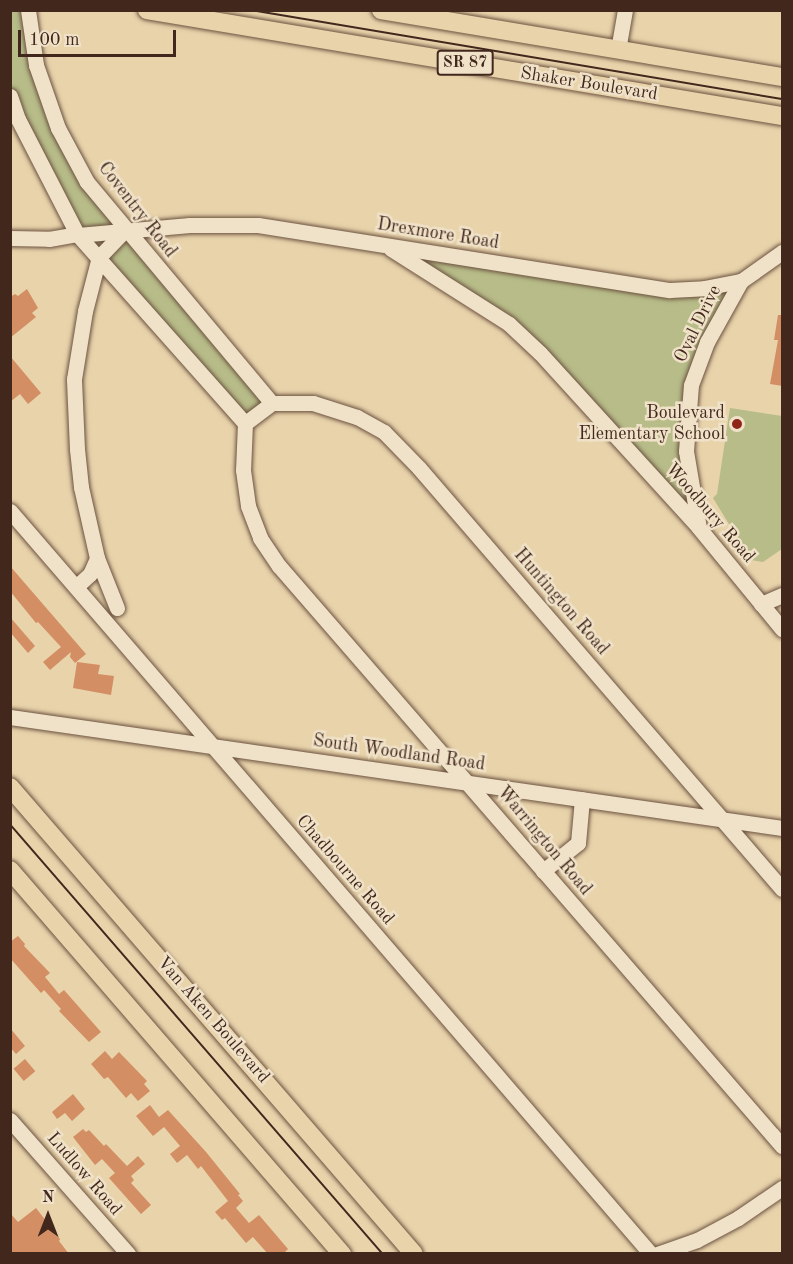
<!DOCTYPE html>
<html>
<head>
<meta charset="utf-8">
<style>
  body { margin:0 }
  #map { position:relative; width:793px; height:1264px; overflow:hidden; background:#e8d3ab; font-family:"Old Standard TT",serif }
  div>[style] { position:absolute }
  .green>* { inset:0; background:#b7bc88 }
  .building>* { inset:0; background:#d38e64; transform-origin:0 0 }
  .roads { filter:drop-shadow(0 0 2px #6c5240) drop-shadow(0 0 2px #6c5240) }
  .minor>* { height:15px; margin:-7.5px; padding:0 7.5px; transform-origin:7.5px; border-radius:7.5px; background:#f0e2c8 }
  .major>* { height:18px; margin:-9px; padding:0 9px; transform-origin:9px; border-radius:9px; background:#e8d3ab }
  .tram>* { height:1.5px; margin:-0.75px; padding:0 0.75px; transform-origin:0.75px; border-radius:0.75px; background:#42271d }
  .dots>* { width:16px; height:16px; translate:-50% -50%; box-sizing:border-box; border:3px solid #f0e2c8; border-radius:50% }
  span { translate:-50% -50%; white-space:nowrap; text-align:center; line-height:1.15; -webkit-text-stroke:5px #f0e2c8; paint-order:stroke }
  .shield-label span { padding:2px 4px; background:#f0e2c8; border:2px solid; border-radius:4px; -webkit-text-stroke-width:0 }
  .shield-label { font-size:16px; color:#42271d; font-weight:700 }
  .street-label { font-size:18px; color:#42271d }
  .poi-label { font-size:18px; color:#42271d }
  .right { translate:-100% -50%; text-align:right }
  .frame { position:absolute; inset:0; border:12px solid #42271d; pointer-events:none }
  .north { position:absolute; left:18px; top:1186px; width:60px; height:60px; -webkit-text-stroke:4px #f0e2c8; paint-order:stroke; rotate:0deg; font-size:16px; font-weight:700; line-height:24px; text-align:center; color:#42271d }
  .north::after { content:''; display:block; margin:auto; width:21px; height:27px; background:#42271d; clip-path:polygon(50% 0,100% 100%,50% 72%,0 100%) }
  .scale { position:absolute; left:18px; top:30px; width:158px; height:27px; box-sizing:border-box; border:3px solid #42271d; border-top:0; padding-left:8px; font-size:18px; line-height:21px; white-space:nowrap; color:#42271d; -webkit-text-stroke:4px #f0e2c8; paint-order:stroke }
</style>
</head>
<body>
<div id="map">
  <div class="green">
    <div style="clip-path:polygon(10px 11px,24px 11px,36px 65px,87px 182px,272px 403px,245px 423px,78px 235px,11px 96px)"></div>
    <div style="clip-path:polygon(383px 245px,649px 288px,741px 281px,717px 321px,687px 413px,699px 528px,540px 353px)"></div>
    <div style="clip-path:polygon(730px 408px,782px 416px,782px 549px,763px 562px,751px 560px,713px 498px,717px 494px)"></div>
  </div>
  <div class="building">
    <div style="clip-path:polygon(27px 289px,38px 308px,32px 313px,36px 317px,10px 338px,10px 297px,15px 294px,18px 296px)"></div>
    <div style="clip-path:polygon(778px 315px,783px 315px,783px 386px,770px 384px,778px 340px,774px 340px)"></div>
    <div style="clip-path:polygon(10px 356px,41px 393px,28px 404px,20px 394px,10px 402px)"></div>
    <div style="clip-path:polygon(10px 566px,86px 654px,75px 663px,70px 657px,71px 652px,50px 670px,43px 662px,61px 647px,38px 622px,36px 623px,10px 591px)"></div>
    <div style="clip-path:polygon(10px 617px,35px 646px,28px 653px,10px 632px)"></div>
    <div style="clip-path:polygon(77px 662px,100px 665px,98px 674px,114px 676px,111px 695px,73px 688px)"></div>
    <div style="clip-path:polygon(18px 936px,25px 944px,24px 946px,50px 973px,45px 977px,59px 994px,64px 990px,101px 1032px,89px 1042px,59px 1011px,61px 1009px,44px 990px,41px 993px,10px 958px,10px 942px)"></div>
    <div style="clip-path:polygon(10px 1028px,25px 1046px,16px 1054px,10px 1047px)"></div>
    <div style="clip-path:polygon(105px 1051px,112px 1059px,119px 1052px,147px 1081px,144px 1084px,150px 1091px,138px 1101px,131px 1093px,126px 1098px,108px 1077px,104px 1079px,91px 1064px)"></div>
    <div style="left:25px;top:1059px;width:16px;height:15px;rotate:50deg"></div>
    <div style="clip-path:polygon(73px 1094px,85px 1109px,72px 1121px,65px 1113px,57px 1119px,52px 1112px)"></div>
    <div style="clip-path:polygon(150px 1105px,159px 1117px,168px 1110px,206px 1152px,240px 1194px,238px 1195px,243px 1201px,236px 1208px,249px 1223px,259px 1215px,288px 1249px,283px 1254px,268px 1254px,253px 1237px,246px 1243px,225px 1218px,222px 1220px,215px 1212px,228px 1201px,201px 1166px,198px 1169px,187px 1155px,177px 1163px,170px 1154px,180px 1146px,164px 1127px,153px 1136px,136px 1116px)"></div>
    <div style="clip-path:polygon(83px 1129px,86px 1132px,89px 1130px,104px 1146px,106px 1144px,127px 1166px,138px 1156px,145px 1164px,131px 1176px,134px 1180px,131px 1183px,151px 1205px,141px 1214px,109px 1178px,115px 1173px,102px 1159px,95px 1165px,73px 1137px)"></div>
    <div style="clip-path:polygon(36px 1208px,60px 1239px,59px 1241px,69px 1254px,10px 1254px,10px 1213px,18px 1222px)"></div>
  </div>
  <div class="roads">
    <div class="minor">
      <div style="left:28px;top:10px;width:56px;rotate:81.7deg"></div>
      <div style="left:36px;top:65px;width:67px;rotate:70.8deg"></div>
      <div style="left:58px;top:128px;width:61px;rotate:61.8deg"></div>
      <div style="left:87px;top:182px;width:288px;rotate:50.1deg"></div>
      <div style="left:618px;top:50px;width:41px;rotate:-80.1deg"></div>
      <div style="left:10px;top:96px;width:24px;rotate:71deg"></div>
      <div style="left:18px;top:119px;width:129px;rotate:62.8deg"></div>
      <div style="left:77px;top:234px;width:253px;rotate:48.4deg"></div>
      <div style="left:78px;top:235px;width:112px;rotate:-5.1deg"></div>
      <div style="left:190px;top:225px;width:68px"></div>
      <div style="left:258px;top:225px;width:417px;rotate:9deg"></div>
      <div style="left:670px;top:290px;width:34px;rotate:-3deg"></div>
      <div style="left:704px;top:288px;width:38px;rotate:-11deg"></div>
      <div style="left:741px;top:281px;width:50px;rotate:-35.3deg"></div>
      <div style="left:10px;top:238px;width:39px;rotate:1deg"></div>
      <div style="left:49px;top:239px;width:28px;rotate:-10deg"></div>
      <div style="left:391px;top:249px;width:140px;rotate:32.4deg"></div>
      <div style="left:509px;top:324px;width:42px;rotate:43.1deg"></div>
      <div style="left:540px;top:353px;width:236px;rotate:47.7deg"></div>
      <div style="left:699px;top:528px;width:131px;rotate:50.6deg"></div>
      <div style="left:272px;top:403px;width:34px;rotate:143deg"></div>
      <div style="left:245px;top:423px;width:47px;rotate:92.4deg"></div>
      <div style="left:243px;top:470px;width:36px;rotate:82deg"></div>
      <div style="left:248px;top:506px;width:34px;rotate:69deg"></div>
      <div style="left:260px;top:538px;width:34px;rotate:56deg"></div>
      <div style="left:279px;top:566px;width:768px;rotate:49.07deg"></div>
      <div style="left:272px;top:403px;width:41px"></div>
      <div style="left:313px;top:403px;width:46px;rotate:17.7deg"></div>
      <div style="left:357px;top:417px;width:31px;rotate:29deg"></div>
      <div style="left:384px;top:432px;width:50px;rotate:45.8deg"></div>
      <div style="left:419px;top:468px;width:556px;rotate:49.23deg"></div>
      <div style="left:10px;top:511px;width:981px;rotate:49.22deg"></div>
      <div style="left:699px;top:528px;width:78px;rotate:-99.6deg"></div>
      <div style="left:686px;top:451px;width:66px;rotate:-85.7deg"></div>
      <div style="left:691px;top:385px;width:46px;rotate:-69.6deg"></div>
      <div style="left:707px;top:342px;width:70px;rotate:-60.9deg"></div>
      <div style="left:77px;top:586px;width:18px;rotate:-43deg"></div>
      <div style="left:90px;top:574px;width:17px;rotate:-66deg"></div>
      <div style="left:761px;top:604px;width:23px;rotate:-23deg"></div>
      <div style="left:117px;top:608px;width:54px;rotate:-111.8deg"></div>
      <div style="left:97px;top:558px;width:73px;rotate:-102.7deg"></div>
      <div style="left:81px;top:487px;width:38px;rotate:-96deg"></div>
      <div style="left:77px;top:449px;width:70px;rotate:-92.5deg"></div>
      <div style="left:74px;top:379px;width:69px;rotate:-80.8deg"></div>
      <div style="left:85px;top:311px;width:56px;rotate:-75.5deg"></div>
      <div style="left:99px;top:257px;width:37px;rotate:-46deg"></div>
      <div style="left:10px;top:717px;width:780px;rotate:8.18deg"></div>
      <div style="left:543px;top:871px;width:45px;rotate:-38.7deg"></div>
      <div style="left:578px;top:843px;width:44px;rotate:-84.8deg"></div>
      <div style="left:10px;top:1120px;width:179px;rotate:48.6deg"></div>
      <div style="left:657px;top:1254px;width:42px;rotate:-19.3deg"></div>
      <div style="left:697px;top:1240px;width:47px;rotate:-28.2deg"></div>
      <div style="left:738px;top:1218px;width:53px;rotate:-34.3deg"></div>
    </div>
    <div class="major">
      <div style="left:147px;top:10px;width:644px;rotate:9.48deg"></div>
      <div style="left:381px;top:10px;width:407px;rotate:9.5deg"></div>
      <div style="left:10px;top:787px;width:617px;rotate:49.14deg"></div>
      <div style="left:10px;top:870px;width:508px;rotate:49.15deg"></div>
    </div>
  </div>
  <div class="tram">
    <div style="left:251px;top:10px;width:538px;rotate:9.51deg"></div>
    <div style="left:10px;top:824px;width:569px;rotate:49.06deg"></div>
  </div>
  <div class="dots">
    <div style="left:737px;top:424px;background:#8f2418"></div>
  </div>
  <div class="shield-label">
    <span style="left:465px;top:63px">SR 87</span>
  </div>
  <div class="street-label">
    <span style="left:589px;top:84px;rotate:9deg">Shaker Boulevard</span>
    <span style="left:137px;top:210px;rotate:52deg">Coventry Road</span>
    <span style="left:438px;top:234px;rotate:9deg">Drexmore Road</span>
    <span style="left:698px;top:324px;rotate:-64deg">Oval Drive</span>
    <span style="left:710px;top:513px;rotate:49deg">Woodbury Road</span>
    <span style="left:561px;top:602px;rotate:49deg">Huntington Road</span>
    <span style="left:399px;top:753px;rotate:8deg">South Woodland Road</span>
    <span style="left:544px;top:841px;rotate:50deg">Warrington Road</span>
    <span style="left:345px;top:870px;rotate:49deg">Chadbourne Road</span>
    <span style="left:213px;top:1020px;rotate:49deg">Van Aken Boulevard</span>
    <span style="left:84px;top:1174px;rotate:49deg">Ludlow Road</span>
  </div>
  <div class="poi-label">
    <span class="right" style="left:725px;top:424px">Boulevard<br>Elementary School</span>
  </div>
  <div class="frame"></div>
  <div class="north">N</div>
  <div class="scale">100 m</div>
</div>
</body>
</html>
